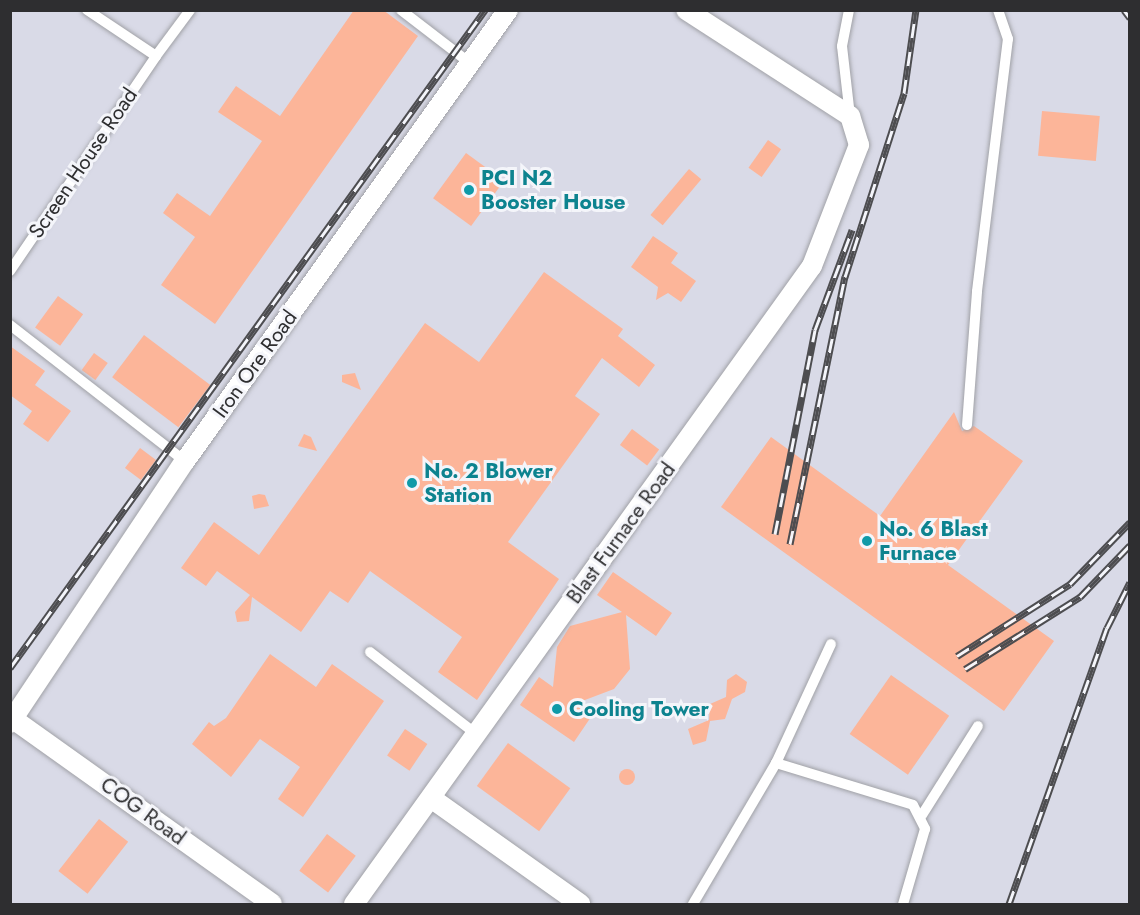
<!DOCTYPE html>
<html>
<head>
<meta charset="utf-8">
<style>
  body { margin:0 }
  #map { position:relative; width:1140px; height:915px; overflow:hidden; background:#e6e7ed; font-family:Jost,sans-serif }
  div>[style] { position:absolute }
  .built>* { inset:0; background:#d9dae7; transform-origin:0 0 }
  .building>* { inset:0; background:#fcb599; transform-origin:0 0 }
  .round { border-radius:50% }
  .roads { filter:drop-shadow(0 0 2px #a0a1a6) drop-shadow(0 0 2px #a0a1a6) }
  .lane>* { height:10px; margin:-5px; padding:0 5px; transform-origin:5px; border-radius:5px; background:#fff }
  .street>* { height:20px; margin:-10px; padding:0 10px; transform-origin:10px; border-radius:10px; background:#fff }
  .rail>* { height:7px; margin-top:-3.5px; transform-origin:0; background:repeating-linear-gradient(90deg,#f4f5fa 0 14px,#4d4d50 0 28px); box-sizing:border-box; border-block:2px solid #4d4d50 }
  .dots>* { width:16px; height:16px; translate:-50% -50%; box-sizing:border-box; border:3px solid #f4f5fa; border-radius:50% }
  span { translate:-50% -50%; white-space:nowrap; text-align:center; line-height:1.15; -webkit-text-stroke:6px #f4f5fa; paint-order:stroke }
  .street-label { font-size:21px; color:#2e2e30 }
  .culture-label { font-size:21px; color:#0d838f; font-weight:700 }
  .left { translate:0 -50%; text-align:left }
  .frame { position:absolute; inset:0; border:12px solid #2e2e30; pointer-events:none }
</style>
</head>
<body>
<div id="map">
  <div class="built">
    <div style="left:11px;top:11px;width:1118px;height:893px"></div>
  </div>
  <div class="building">
    <div style="clip-path:polygon(354px 10px,383px 10px,418px 36px,215px 324px,161px 285px,195px 237px,163px 213px,177px 193px,210px 216px,262px 141px,218px 112px,236px 86px,280px 116px)"></div>
    <div style="left:1042px;top:111px;width:58px;height:45px;rotate:5deg"></div>
    <div style="left:768px;top:140px;width:16px;height:34px;rotate:35deg"></div>
    <div style="left:466px;top:153px;width:47px;height:56px;rotate:36deg"></div>
    <div style="left:689px;top:169px;width:16px;height:60px;rotate:40deg"></div>
    <div style="clip-path:polygon(653px 236px,678px 253px,671px 263px,696px 281px,681px 302px,668px 293px,656px 300px,658px 287px,631px 267px)"></div>
    <div style="clip-path:polygon(544px 272px,623px 329px,618px 336px,655px 365px,639px 387px,602px 358px,575px 396px,600px 414px,508px 542px,559px 579px,477px 700px,438px 672px,462px 637px,370px 571px,348px 603px,330px 591px,301px 632px,252px 597px,249px 621px,237px 622px,235px 612px,250px 595px,217px 571px,206px 586px,181px 568px,214px 522px,259px 555px,425px 323px,479px 362px)"></div>
    <div style="left:58px;top:296px;width:31px;height:39px;rotate:36deg"></div>
    <div style="left:144px;top:335px;width:83px;height:53px;rotate:37deg"></div>
    <div style="clip-path:polygon(10px 346px,45px 371px,35px 385px,71px 411px,48px 442px,23px 424px,32px 411px,10px 395px)"></div>
    <div style="left:94px;top:353px;width:17px;height:21px;rotate:36deg"></div>
    <div style="clip-path:polygon(355px 373px,361px 390px,342px 382px,342px 375px)"></div>
    <div style="clip-path:polygon(954px 412px,962px 431px,974px 426px,1023px 461px,948px 565px,1054px 641px,1004px 711px,721px 507px,771px 437px,880px 516px)"></div>
    <div style="left:632px;top:429px;width:34px;height:20px;rotate:37deg"></div>
    <div style="clip-path:polygon(304px 434px,311px 437px,317px 451px,298px 446px)"></div>
    <div style="left:140px;top:448px;width:20px;height:25px;rotate:37deg"></div>
    <div style="clip-path:polygon(259px 494px,265px 495px,269px 506px,254px 509px,252px 496px)"></div>
    <div style="clip-path:polygon(613px 572px,672px 613px,656px 636px,626px 615px,630px 669px,614px 689px,577px 703px,593px 714px,574px 742px,520px 705px,539px 677px,553px 687px,557px 647px,570px 626px,622px 612px,597px 595px)"></div>
    <div style="clip-path:polygon(270px 654px,316px 687px,332px 664px,384px 701px,303px 817px,278px 799px,300px 767px,260px 739px,231px 777px,192px 744px,209px 722px,214px 726px,226px 718px)"></div>
    <div style="clip-path:polygon(736px 674px,747px 682px,745px 692px,732px 699px,725px 719px,710px 721px,706px 741px,693px 745px,688px 729px,709px 720px,710px 704px,726px 697px,727px 680px)"></div>
    <div style="left:891px;top:675px;width:71px;height:72px;rotate:35deg"></div>
    <div style="left:405px;top:729px;width:27px;height:32px;rotate:34deg"></div>
    <div style="left:508px;top:743px;width:77px;height:53px;rotate:36deg"></div>
    <div class="round" style="left:619px;top:769px;width:16px;height:16px"></div>
    <div style="left:99px;top:819px;width:37px;height:66px;rotate:38deg"></div>
    <div style="left:327px;top:834px;width:36px;height:46px;rotate:37deg"></div>
  </div>
  <div class="roads">
    <div class="lane">
      <div style="left:401px;top:10px;width:88px;rotate:37.6deg"></div>
      <div style="left:849px;top:10px;width:37px;rotate:101deg"></div>
      <div style="left:842px;top:46px;width:70px;rotate:83.5deg"></div>
      <div style="left:156px;top:56px;width:57px;rotate:-53.5deg"></div>
      <div style="left:10px;top:271px;width:260px;rotate:-55.8deg"></div>
      <div style="left:156px;top:56px;width:83px;rotate:-146.3deg"></div>
      <div style="left:10px;top:325px;width:222px;rotate:37.9deg"></div>
      <div style="left:967px;top:425px;width:134px;rotate:-85.7deg"></div>
      <div style="left:977px;top:291px;width:254px;rotate:-83deg"></div>
      <div style="left:1008px;top:39px;width:31px;rotate:-109deg"></div>
      <div style="left:370px;top:652px;width:134px;rotate:37.7deg"></div>
      <div style="left:776px;top:763px;width:131px;rotate:-65.2deg"></div>
      <div style="left:922px;top:815px;width:105px;rotate:-57.8deg"></div>
      <div style="left:693px;top:904px;width:164px;rotate:-59.5deg"></div>
      <div style="left:776px;top:763px;width:143px;rotate:17deg"></div>
      <div style="left:913px;top:805px;width:27px;rotate:63deg"></div>
      <div style="left:925px;top:829px;width:78px;rotate:106.3deg"></div>
    </div>
    <div class="street">
      <div style="left:13px;top:719px;width:318px;rotate:35.5deg"></div>
      <div style="left:10px;top:723px;width:315px;rotate:-56.3deg"></div>
      <div style="left:185px;top:461px;width:555px;rotate:-54.39deg"></div>
      <div style="left:431px;top:798px;width:183px;rotate:35.4deg"></div>
      <div style="left:354px;top:904px;width:785px;rotate:-54.33deg"></div>
      <div style="left:812px;top:266px;width:130px;rotate:-68.8deg"></div>
      <div style="left:859px;top:145px;width:30px;rotate:-107deg"></div>
      <div style="left:850px;top:116px;width:195px;rotate:-147.1deg"></div>
    </div>
  </div>
  <div class="rail">
    <div style="left:1124px;top:10px;width:10px;rotate:53deg"></div>
    <div style="left:775px;top:534px;width:208px;rotate:-78.9deg"></div>
    <div style="left:815px;top:330px;width:107px;rotate:-69.7deg"></div>
    <div style="left:790px;top:544px;width:273px;rotate:-78.4deg"></div>
    <div style="left:845px;top:277px;width:193px;rotate:-72.2deg"></div>
    <div style="left:904px;top:93px;width:84px;rotate:-81.8deg"></div>
    <div style="left:957px;top:656px;width:134px;rotate:-32.5deg"></div>
    <div style="left:1070px;top:584px;width:86px;rotate:-45.9deg"></div>
    <div style="left:10px;top:668px;width:812px;rotate:-54.18deg"></div>
    <div style="left:965px;top:669px;width:136px;rotate:-32.1deg"></div>
    <div style="left:1080px;top:597px;width:72px;rotate:-46.1deg"></div>
    <div style="left:1009px;top:904px;width:293px;rotate:-70.5deg"></div>
    <div style="left:1107px;top:628px;width:51px;rotate:-63.4deg"></div>
  </div>
  <div class="dots">
    <div style="left:469px;top:190px;background:#0f9aa8"></div>
    <div style="left:412px;top:483px;background:#0f9aa8"></div>
    <div style="left:867px;top:541px;background:#0f9aa8"></div>
    <div style="left:557px;top:709px;background:#0f9aa8"></div>
  </div>
  <div class="street-label">
    <span style="left:83px;top:163px;rotate:-56deg">Screen House Road</span>
    <span style="left:255px;top:364px;rotate:-54deg">Iron Ore Road</span>
    <span style="left:621px;top:533px;rotate:-54deg">Blast Furnace Road</span>
    <span style="left:143px;top:811px;rotate:36deg">COG Road</span>
  </div>
  <div class="culture-label">
    <span class="left" style="left:481px;top:190px">PCI N2<br>Booster House</span>
    <span class="left" style="left:424px;top:483px">No. 2 Blower<br>Station</span>
    <span class="left" style="left:879px;top:541px">No. 6 Blast<br>Furnace</span>
    <span class="left" style="left:569px;top:709px">Cooling Tower</span>
  </div>
  <div class="frame"></div>
</div>
</body>
</html>
